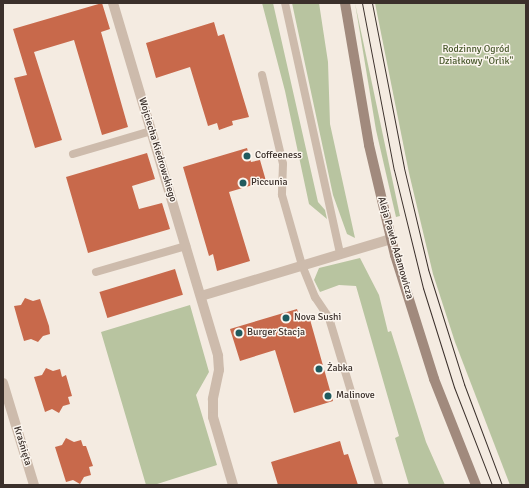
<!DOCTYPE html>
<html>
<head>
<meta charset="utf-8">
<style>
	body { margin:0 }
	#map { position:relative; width:529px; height:488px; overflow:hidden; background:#f4ebe1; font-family:Signika,sans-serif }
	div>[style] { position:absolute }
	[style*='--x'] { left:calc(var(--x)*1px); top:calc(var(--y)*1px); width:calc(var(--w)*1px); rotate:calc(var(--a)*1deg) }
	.green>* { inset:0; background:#b8c4a0 }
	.building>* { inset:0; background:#c8694b; transform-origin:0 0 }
	.lane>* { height:8px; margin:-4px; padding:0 4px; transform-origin:4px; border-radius:4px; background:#cdbbac }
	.street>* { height:10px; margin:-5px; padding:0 5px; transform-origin:5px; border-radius:5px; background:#cdbbac }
	.secondary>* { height:10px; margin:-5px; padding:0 5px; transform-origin:5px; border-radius:5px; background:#a18a7d }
	.tram>* { height:1px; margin:-0.5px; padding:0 0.5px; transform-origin:0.5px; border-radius:0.5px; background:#3b302b }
	.dots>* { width:11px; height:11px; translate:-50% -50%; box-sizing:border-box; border:2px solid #fbf5ee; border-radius:50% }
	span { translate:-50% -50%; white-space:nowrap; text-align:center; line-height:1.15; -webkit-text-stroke:3px #fbf5ee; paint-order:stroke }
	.park-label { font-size:10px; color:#4a5a2e }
	.street-label { font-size:10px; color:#3b302b }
	.poi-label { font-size:10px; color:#3b302b }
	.left { translate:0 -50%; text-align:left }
	.frame { position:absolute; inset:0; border:4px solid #3b302b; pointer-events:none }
</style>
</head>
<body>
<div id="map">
	<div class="green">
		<div style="clip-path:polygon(262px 3px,273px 3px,318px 202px,325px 210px,327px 219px,309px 204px,285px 91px)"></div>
		<div style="clip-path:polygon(292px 3px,319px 3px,328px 62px,330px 124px,355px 238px,347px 234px,333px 195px)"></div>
		<div style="clip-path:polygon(355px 3px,400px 216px,396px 217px,376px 130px)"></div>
		<div style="clip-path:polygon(375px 3px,526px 3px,526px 485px,510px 485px,455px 342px,433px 274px,409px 173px)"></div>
		<div style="clip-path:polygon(360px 258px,379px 295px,388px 332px,391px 331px,426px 442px,445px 485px,409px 485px,395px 438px,399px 436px,356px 286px,339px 285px,320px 292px,314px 280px,319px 268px)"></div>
		<div style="clip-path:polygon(190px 305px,209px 372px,196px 395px,217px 465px,154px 485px,146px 485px,101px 332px)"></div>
	</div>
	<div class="building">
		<div style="clip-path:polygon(102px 3px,110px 29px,101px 32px,128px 127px,102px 135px,74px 40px,34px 52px,62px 140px,35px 148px,14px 78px,27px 75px,13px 29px)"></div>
		<div style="clip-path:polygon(214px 22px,218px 36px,224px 34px,249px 117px,232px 121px,233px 125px,219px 130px,217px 123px,208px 126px,190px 67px,156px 78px,146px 43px)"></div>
		<div style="clip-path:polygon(247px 148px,251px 162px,260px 160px,266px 181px,229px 192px,250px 261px,217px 271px,213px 254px,209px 256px,183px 167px)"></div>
		<div style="clip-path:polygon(147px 153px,155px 179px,132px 186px,139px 209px,162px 203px,170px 229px,88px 253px,66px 177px)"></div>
		<div style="left:175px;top:269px;width:27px;height:79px;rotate:73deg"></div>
		<div style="clip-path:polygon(25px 298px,33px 301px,40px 299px,49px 326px,50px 334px,43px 336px,38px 342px,31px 339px,24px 341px,19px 324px,14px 306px,21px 305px)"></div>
		<div style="clip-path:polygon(297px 309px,300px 319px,309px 316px,333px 401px,294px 413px,275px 350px,240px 361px,230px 329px)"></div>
		<div style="clip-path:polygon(46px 368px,53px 371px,60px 369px,62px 377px,66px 375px,72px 396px,68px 397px,70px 404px,63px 406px,59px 413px,52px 409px,45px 412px,34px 377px,42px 375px)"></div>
		<div style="clip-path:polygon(66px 438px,74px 442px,81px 440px,83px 446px,86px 446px,93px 466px,89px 467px,91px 475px,84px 477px,80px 484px,73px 480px,66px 482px,55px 447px,62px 445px)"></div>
		<div style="clip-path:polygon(340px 441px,344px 455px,348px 454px,358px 485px,278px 485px,271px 462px)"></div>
	</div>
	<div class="lane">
		<div style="--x:285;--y:3;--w:256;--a:77.6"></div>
		<div style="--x:262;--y:75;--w:91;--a:76.7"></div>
		<div style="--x:283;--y:164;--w:31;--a:92"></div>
		<div style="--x:282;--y:195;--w:73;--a:74.1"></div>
		<div style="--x:302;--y:265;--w:35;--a:68"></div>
		<div style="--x:315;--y:297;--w:25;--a:56"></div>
		<div style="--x:329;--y:318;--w:174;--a:73.3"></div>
		<div style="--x:73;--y:154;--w:81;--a:-16.4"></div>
		<div style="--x:96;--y:272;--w:94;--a:-16.1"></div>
	</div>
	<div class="street">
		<div style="--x:113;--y:3;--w:368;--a:73.4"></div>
		<div style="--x:218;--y:356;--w:14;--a:86"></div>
		<div style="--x:219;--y:370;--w:30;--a:102"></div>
		<div style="--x:213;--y:399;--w:18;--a:90"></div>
		<div style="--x:213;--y:417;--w:71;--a:73.6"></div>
		<div style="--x:201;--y:296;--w:198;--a:-16.7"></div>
		<div style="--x:3;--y:383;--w:107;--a:73.1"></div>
	</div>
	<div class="secondary">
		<div style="--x:345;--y:3;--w:144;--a:80.4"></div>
		<div style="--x:369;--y:145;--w:113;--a:76.7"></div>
		<div style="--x:395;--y:255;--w:130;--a:72.5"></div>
		<div style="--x:434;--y:379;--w:114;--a:68.4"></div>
	</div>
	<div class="tram">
		<div style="--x:362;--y:3;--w:170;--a:79.2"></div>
		<div style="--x:394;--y:170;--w:122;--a:76.2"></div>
		<div style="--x:423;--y:288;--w:104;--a:72.6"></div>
		<div style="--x:454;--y:387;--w:105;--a:68.8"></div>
		<div style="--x:372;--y:3;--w:168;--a:79"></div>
		<div style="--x:404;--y:168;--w:104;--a:76.6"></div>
		<div style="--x:428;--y:269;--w:121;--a:72.6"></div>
		<div style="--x:464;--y:384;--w:108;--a:69.4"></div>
	</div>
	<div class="dots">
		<div style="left:247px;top:156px;background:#1f5a5e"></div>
		<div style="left:243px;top:183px;background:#1f5a5e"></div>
		<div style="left:286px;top:318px;background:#1f5a5e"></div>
		<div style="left:239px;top:333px;background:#1f5a5e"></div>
		<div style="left:319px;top:369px;background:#1f5a5e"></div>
		<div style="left:328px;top:396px;background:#1f5a5e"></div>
	</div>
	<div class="park-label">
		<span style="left:476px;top:55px">Rodzinny Ogród<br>Działkowy "Orlik"</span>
	</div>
	<div class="street-label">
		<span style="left:157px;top:150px;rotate:73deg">Wojciecha Kiedrowskiego</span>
		<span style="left:395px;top:248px;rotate:74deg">Aleja Pawła Adamowicza</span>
		<span style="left:22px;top:446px;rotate:73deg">Kraśnięta</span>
	</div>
	<div class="poi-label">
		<span class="left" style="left:255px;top:156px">Coffeeness</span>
		<span class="left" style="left:251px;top:183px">Piccunia</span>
		<span class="left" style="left:294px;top:318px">Nova Sushi</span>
		<span class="left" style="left:247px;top:333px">Burger Stacja</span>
		<span class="left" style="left:327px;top:369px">Żabka</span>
		<span class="left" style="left:336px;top:396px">Malinove</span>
	</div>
	<div class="frame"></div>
</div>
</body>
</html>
